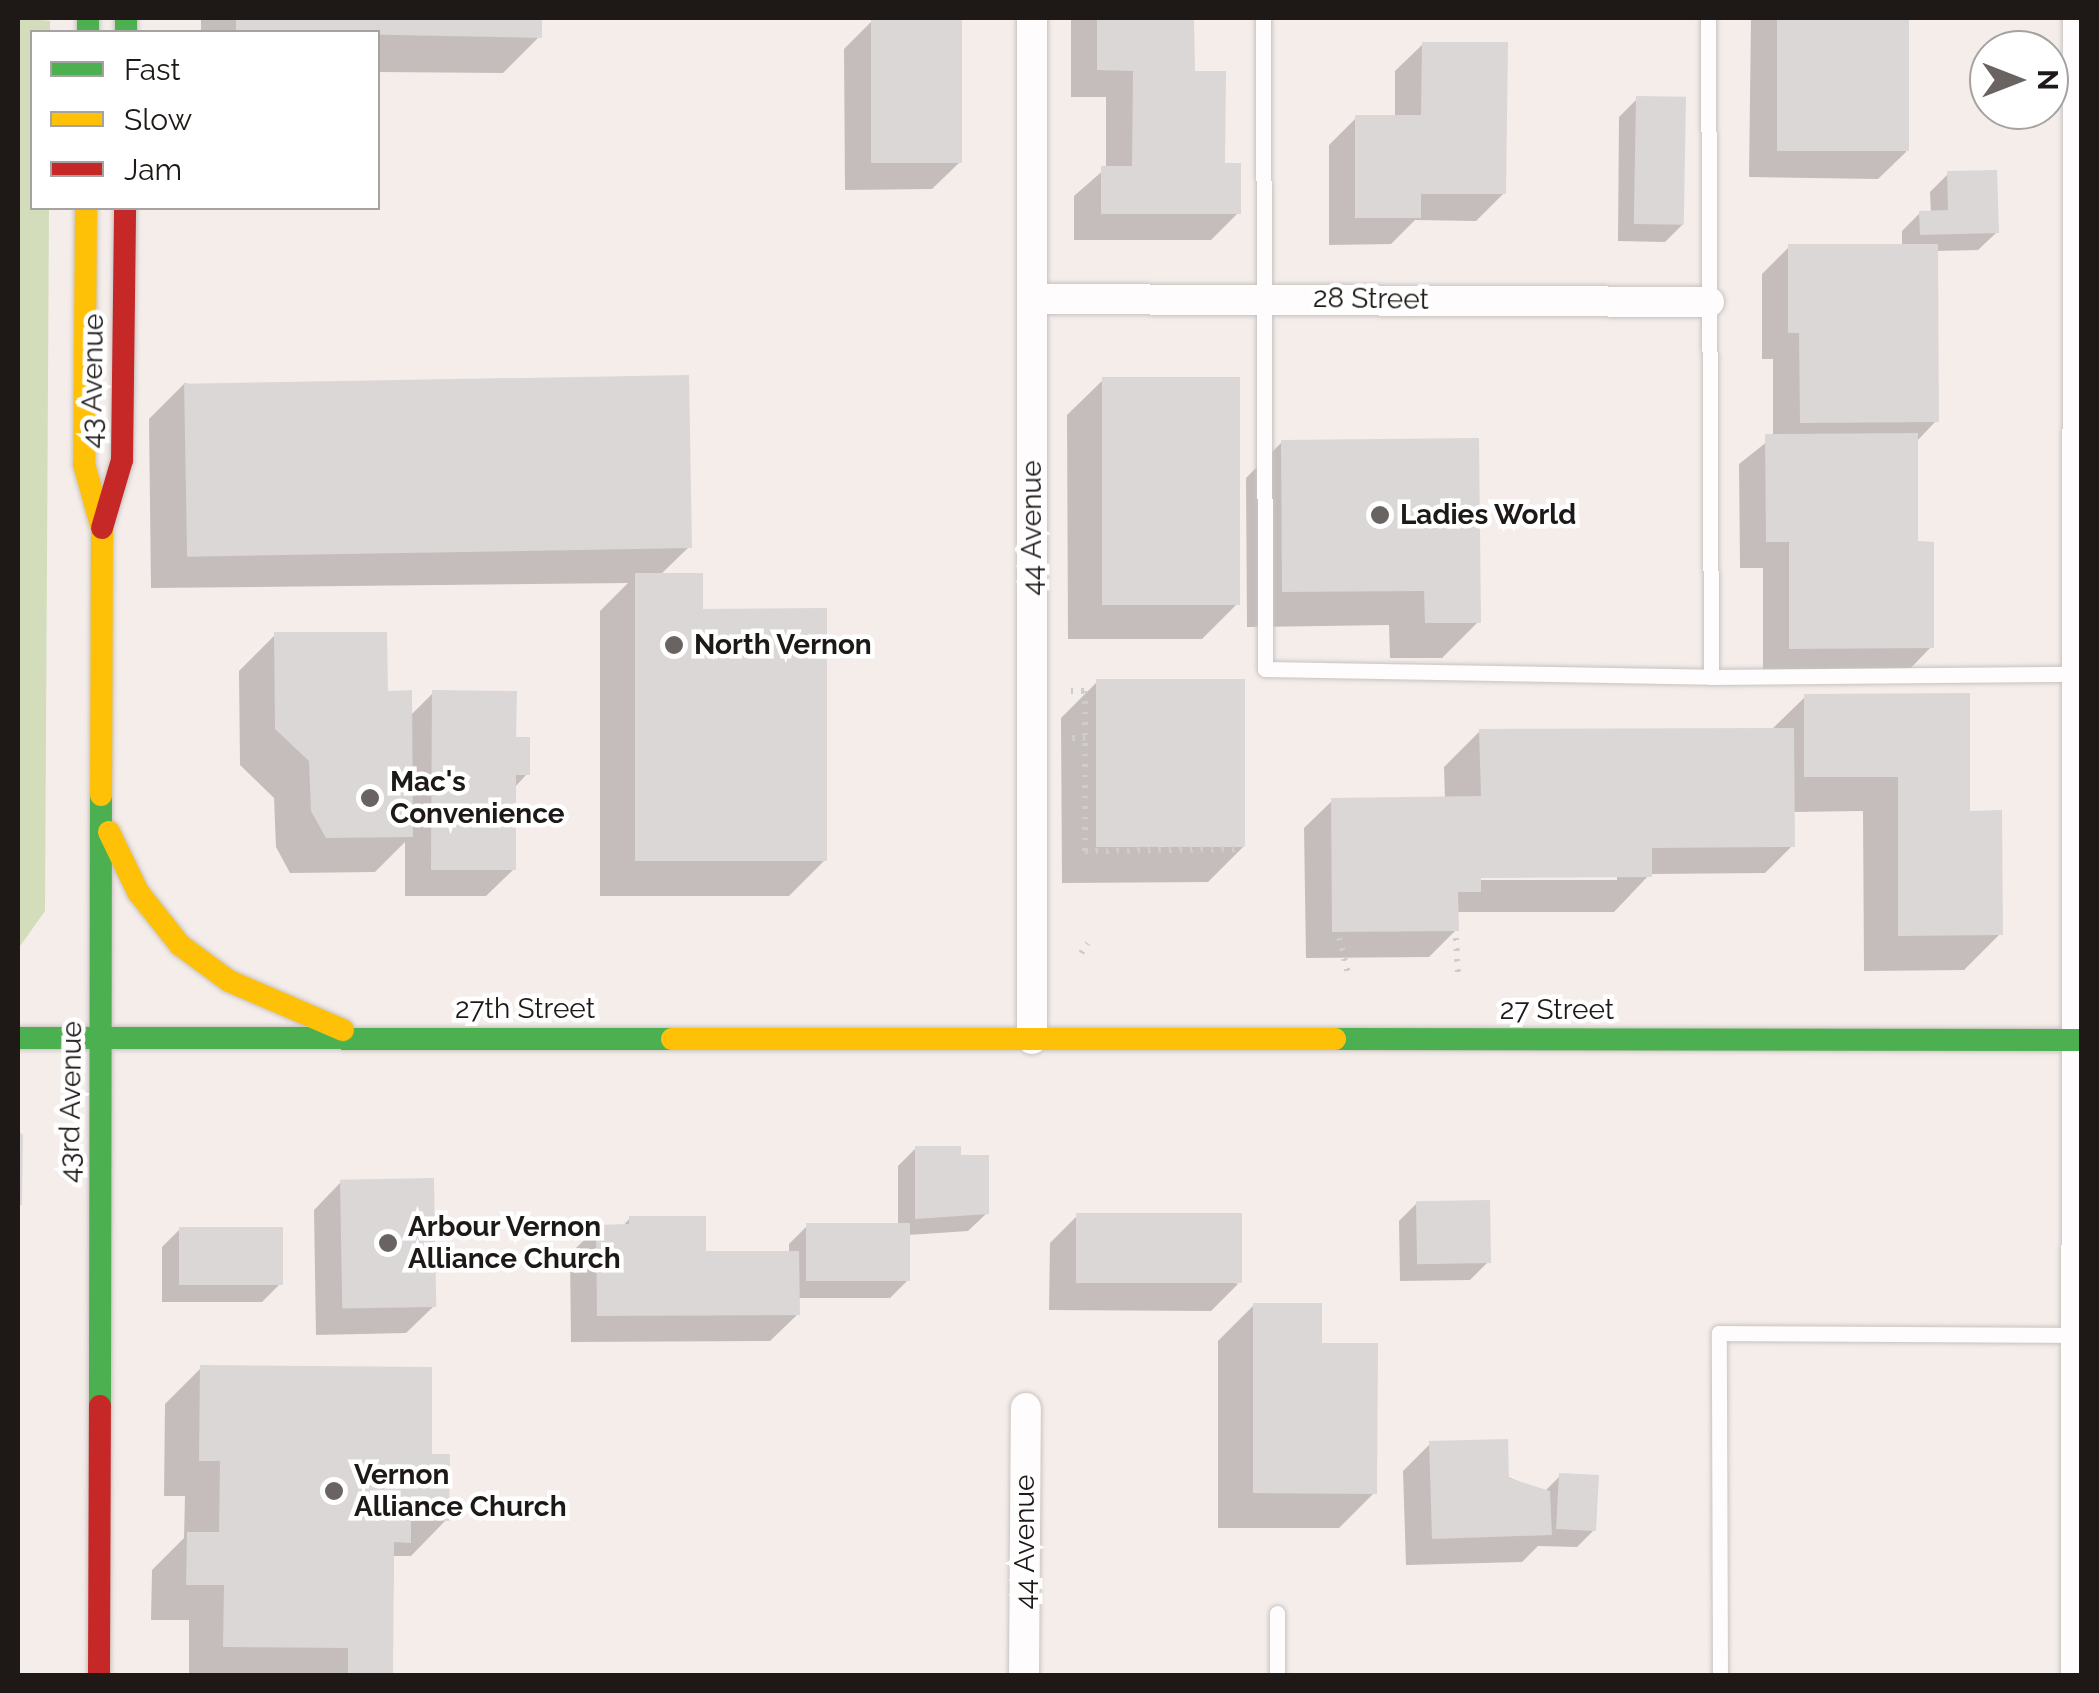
<!DOCTYPE html>
<html>
<head>
<meta charset="utf-8">
<style>
	body { margin:0 }
	#map { position:relative; width:2099px; height:1693px; overflow:hidden; background:#f5edea; font-family:Raleway,sans-serif }
	div>[style] { position:absolute }
	[style*='--x'] { left:calc(var(--x)*1px); top:calc(var(--y)*1px); width:calc(var(--w)*1px); rotate:calc(var(--a)*1deg) }
	.green>* { inset:0; background:#d3ddbc }
	.shadow>* { inset:0; background:#0003 }
	.building>* { inset:0; background:#dbd7d7; transform-origin:0 0 }
	.path>* { height:6px; margin-top:-3px; transform-origin:0; background:repeating-linear-gradient(90deg,#cfcdcb 0 2.5px,transparent 0 10.5px) }
	.roads { filter:drop-shadow(0 0 2px #c8c3c0) drop-shadow(0 0 2px #c8c3c0) }
	.lane>* { height:15px; margin:-7.5px; padding:0 7.5px; transform-origin:7.5px; border-radius:7.5px; background:#fefcfc }
	.street>* { height:30px; margin:-15px; padding:0 15px; transform-origin:15px; border-radius:15px; background:#fefcfc }
	.fast>* { height:22px; margin:-11px; padding:0 11px; transform-origin:11px; border-radius:11px; background:#4caf50 }
	.slow>* { height:22px; margin:-11px; padding:0 11px; transform-origin:11px; border-radius:11px; background:#ffc107 }
	.jam>* { height:22px; margin:-11px; padding:0 11px; transform-origin:11px; border-radius:11px; background:#c62828 }
	.dots>* { width:28px; height:28px; translate:-50% -50%; box-sizing:border-box; border:5px solid #fff; border-radius:50% }
	span { translate:-50% -50%; white-space:nowrap; text-align:center; line-height:1.15; -webkit-text-stroke:9px #fff; paint-order:stroke }
	.street-label { font-size:28px; color:#1e1917 }
	.poi-label { font-size:28px; color:#1e1917; font-weight:700 }
	.left { translate:0 -50%; text-align:left }
	.frame { position:absolute; inset:0; border:20px solid #1e1917; pointer-events:none }
	.legend { position:absolute; left:30px; top:30px; width:350px; height:180px; box-sizing:border-box; background:#fff; border:2px solid #a5a3a2; margin:0; padding:12px 18px; list-style:none; font-size:30px; color:#1e1917 }
	.legend li { display:flex; align-items:center; gap:20px; height:50px }
	.legend b { width:50px; border:2px solid #a5a3a2 }
	.north { position:absolute; left:1969px; top:30px; width:100px; height:100px; box-sizing:border-box; background:#fff; border:2px solid #a5a3a2; border-radius:50%; rotate:90deg; font-size:28px; font-weight:700; line-height:40px; text-align:center; color:#1e1917 }
	.north::after { content:''; display:block; margin:auto; width:35px; height:45px; background:#696361; clip-path:polygon(50% 0,100% 100%,50% 72%,0 100%) }
</style>
</head>
<body>
<div id="map">
	<div class="green">
		<div style="clip-path:polygon(18px 18px,50px 21px,50px 32px,32px 32px,32px 208px,49px 208px,45px 911px,18px 949px)"></div>
	</div>
	<div class="shadow">
		<div style="clip-path:polygon(201px 18px,540px 18px,539px 37px,503px 73px,378px 72px,378px 32px,201px 32px)"></div>
		<div style="clip-path:polygon(1071px 18px,1192px 18px,1192px 73px,1238px 213px,1211px 240px,1074px 240px,1074px 196px,1106px 168px,1106px 97px,1071px 97px)"></div>
		<div style="clip-path:polygon(1751px 18px,1907px 18px,1906px 152px,1878px 179px,1749px 177px)"></div>
		<div style="clip-path:polygon(872px 21px,960px 162px,932px 189px,845px 190px,844px 49px)"></div>
		<div style="clip-path:polygon(1423px 44px,1504px 193px,1476px 221px,1415px 220px,1391px 244px,1329px 245px,1329px 145px,1356px 118px,1395px 118px,1395px 71px)"></div>
		<div style="clip-path:polygon(1637px 99px,1683px 224px,1665px 242px,1618px 241px,1619px 117px)"></div>
		<div style="clip-path:polygon(1948px 174px,1997px 232px,1978px 250px,1935px 251px,1936px 421px,1916px 442px,1916px 544px,1931px 647px,1904px 675px,1763px 675px,1763px 568px,1740px 568px,1739px 464px,1773px 437px,1773px 359px,1762px 359px,1762px 274px,1789px 247px,1902px 247px,1902px 231px,1920px 213px,1931px 213px,1930px 192px)"></div>
		<div style="clip-path:polygon(1103px 380px,1238px 603px,1202px 639px,1068px 639px,1067px 415px)"></div>
		<div style="clip-path:polygon(185px 383px,689px 547px,660px 575px,700px 611px,825px 860px,789px 896px,600px 896px,600px 611px,628px 583px,151px 588px,149px 419px)"></div>
		<div style="clip-path:polygon(1282px 442px,1478px 622px,1442px 658px,1390px 658px,1389px 625px,1247px 627px,1246px 478px)"></div>
		<div style="clip-path:polygon(275px 635px,386px 693px,410px 716px,433px 693px,527px 774px,514px 788px,514px 869px,486px 896px,405px 896px,405px 842px,375px 872px,290px 873px,276px 847px,274px 798px,240px 765px,239px 671px)"></div>
		<div style="clip-path:polygon(1097px 682px,1244px 846px,1208px 882px,1062px 883px,1061px 718px)"></div>
		<div style="clip-path:polygon(evenodd,1805px 697px,1968px 813px,2000px 934px,1964px 970px,1864px 971px,1863px 811px,1792px 812px,1792px 846px,1765px 873px,1650px 874px,1614px 912px,1456px 912px,1456px 930px,1429px 957px,1306px 958px,1304px 828px,1332px 801px,1445px 799px,1444px 767px,1480px 731px,1770px 731px,1805px 697px,1468px 875px,1617px 875px,1617px 880px,1468px 880px,1468px 875px)"></div>
		<div style="clip-path:polygon(916px 1148px,958px 1157px,987px 1213px,968px 1231px,908px 1235px,908px 1280px,890px 1298px,797px 1298px,798px 1314px,770px 1341px,571px 1342px,570px 1254px,597px 1227px,622px 1227px,630px 1218px,703px 1254px,789px 1253px,789px 1244px,807px 1226px,898px 1226px,898px 1166px)"></div>
		<div style="clip-path:polygon(341px 1182px,434px 1306px,406px 1333px,316px 1335px,314px 1210px)"></div>
		<div style="clip-path:polygon(1417px 1203px,1488px 1262px,1470px 1280px,1400px 1281px,1399px 1221px)"></div>
		<div style="clip-path:polygon(1077px 1216px,1238px 1284px,1211px 1311px,1049px 1310px,1050px 1243px)"></div>
		<div style="clip-path:polygon(180px 1229px,280px 1284px,262px 1302px,162px 1302px,162px 1247px)"></div>
		<div style="clip-path:polygon(1254px 1305px,1320px 1346px,1375px 1492px,1339px 1528px,1218px 1528px,1218px 1341px)"></div>
		<div style="clip-path:polygon(201px 1368px,430px 1456px,446px 1520px,411px 1556px,394px 1556px,391px 1676px,189px 1676px,189px 1620px,151px 1620px,152px 1570px,184px 1538px,185px 1496px,164px 1496px,165px 1404px)"></div>
		<div style="clip-path:polygon(1430px 1444px,1544px 1492px,1560px 1476px,1595px 1529px,1577px 1547px,1538px 1546px,1522px 1562px,1406px 1565px,1403px 1471px)"></div>
	</div>
	<div class="building">
		<div style="clip-path:polygon(236px 18px,542px 18px,542px 38px,236px 32px)"></div>
		<div style="clip-path:polygon(1097px 18px,1194px 18px,1195px 71px,1226px 71px,1225px 163px,1241px 163px,1241px 214px,1101px 214px,1101px 166px,1132px 166px,1133px 71px,1097px 70px)"></div>
		<div style="left:1777px;top:18px;width:132px;height:133px"></div>
		<div style="left:871px;top:19px;width:91px;height:144px"></div>
		<div style="clip-path:polygon(1422px 42px,1508px 42px,1506px 194px,1421px 194px,1421px 218px,1355px 218px,1355px 115px,1421px 115px)"></div>
		<div style="left:1636px;top:96px;width:50px;height:128px;rotate:1deg"></div>
		<div style="clip-path:polygon(1997px 170px,1999px 233px,1920px 235px,1919px 211px,1948px 210px,1947px 171px)"></div>
		<div style="clip-path:polygon(1788px 244px,1938px 244px,1939px 422px,1800px 423px,1799px 333px,1788px 333px)"></div>
		<div style="left:689px;top:375px;width:173px;height:505px;rotate:89deg"></div>
		<div style="left:1102px;top:377px;width:138px;height:228px"></div>
		<div style="clip-path:polygon(1918px 433px,1918px 541px,1934px 542px,1934px 648px,1789px 649px,1789px 542px,1766px 542px,1765px 434px)"></div>
		<div style="clip-path:polygon(1479px 438px,1481px 623px,1425px 623px,1424px 591px,1282px 592px,1281px 440px)"></div>
		<div style="clip-path:polygon(635px 573px,703px 573px,703px 609px,827px 608px,827px 861px,635px 861px)"></div>
		<div style="clip-path:polygon(274px 632px,387px 632px,388px 691px,412px 690px,413px 837px,326px 838px,311px 811px,309px 761px,275px 729px)"></div>
		<div style="left:1245px;top:679px;width:168px;height:149px;rotate:90deg"></div>
		<div style="clip-path:polygon(432px 690px,517px 691px,516px 737px,530px 737px,530px 775px,516px 775px,516px 870px,431px 870px)"></div>
		<div style="clip-path:polygon(1970px 693px,1970px 811px,2002px 810px,2003px 935px,1898px 936px,1898px 777px,1804px 777px,1804px 694px)"></div>
		<div style="clip-path:polygon(1794px 728px,1795px 847px,1652px 848px,1652px 877px,1481px 878px,1481px 892px,1458px 892px,1459px 931px,1332px 932px,1331px 798px,1481px 796px,1479px 729px)"></div>
		<div style="clip-path:polygon(18px 1130px,23px 1135px,22px 1205px,18px 1205px)"></div>
		<div style="clip-path:polygon(915px 1146px,961px 1146px,961px 1155px,989px 1155px,989px 1214px,915px 1219px)"></div>
		<div style="left:434px;top:1178px;width:129px;height:94px;rotate:89deg"></div>
		<div style="left:1490px;top:1200px;width:63px;height:74px;rotate:89deg"></div>
		<div style="left:1076px;top:1213px;width:166px;height:70px"></div>
		<div style="clip-path:polygon(629px 1216px,706px 1216px,706px 1251px,799px 1251px,800px 1315px,597px 1316px,596px 1225px,629px 1224px)"></div>
		<div style="left:910px;top:1223px;width:58px;height:104px;rotate:90deg"></div>
		<div style="left:179px;top:1227px;width:104px;height:58px"></div>
		<div style="clip-path:polygon(1253px 1303px,1322px 1303px,1322px 1343px,1378px 1343px,1377px 1494px,1253px 1493px)"></div>
		<div style="clip-path:polygon(200px 1365px,432px 1367px,432px 1454px,450px 1454px,449px 1521px,411px 1521px,411px 1543px,394px 1542px,393px 1676px,348px 1676px,348px 1648px,223px 1647px,224px 1585px,186px 1585px,187px 1532px,219px 1532px,220px 1461px,199px 1461px)"></div>
		<div style="clip-path:polygon(1508px 1439px,1509px 1478px,1550px 1491px,1552px 1535px,1432px 1539px,1429px 1441px)"></div>
		<div style="left:1559px;top:1473px;width:40px;height:56px;rotate:3deg"></div>
	</div>
	<div class="path">
		<div style="--x:1071;--y:691;--w:14;--a:0"></div>
		<div style="--x:1085;--y:691;--w:160;--a:90"></div>
		<div style="--x:1085;--y:851;--w:157;--a:-0.7"></div>
		<div style="--x:1072;--y:738;--w:13;--a:0"></div>
		<div style="--x:1339;--y:938;--w:40;--a:75.6"></div>
		<div style="--x:1456;--y:938;--w:38;--a:87"></div>
		<div style="--x:1081;--y:953;--w:12;--a:-55"></div>
	</div>
	<div class="roads">
		<div class="lane">
			<div style="--x:1263;--y:18;--w:651;--a:89.82"></div>
			<div style="--x:1265;--y:669;--w:446;--a:1"></div>
			<div style="--x:1711;--y:677;--w:368;--a:-0.5"></div>
			<div style="--x:1708;--y:18;--w:659;--a:89.74"></div>
			<div style="--x:1277;--y:1613;--w:63;--a:90"></div>
			<div style="--x:1720;--y:1676;--w:343;--a:-90.2"></div>
			<div style="--x:1719;--y:1333;--w:359;--a:0.3"></div>
		</div>
		<div class="street">
			<div style="--x:1032;--y:18;--w:1021;--a:90"></div>
			<div style="--x:1033;--y:299;--w:676;--a:0.25"></div>
			<div style="--x:1024;--y:1676;--w:268;--a:-89.6"></div>
			<div style="--x:2076;--y:1676;--w:1658;--a:-89.93"></div>
		</div>
		<div class="fast">
			<div style="--x:88;--y:18;--w:14;--a:90"></div>
			<div style="--x:126;--y:18;--w:14;--a:90"></div>
			<div style="--x:18;--y:1038;--w:654;--a:0.09"></div>
			<div style="--x:1335;--y:1039;--w:747;--a:0.08"></div>
			<div style="--x:100;--y:1406;--w:611;--a:-89.91"></div>
		</div>
		<div class="slow">
			<div style="--x:86;--y:208;--w:256;--a:90.4"></div>
			<div style="--x:84;--y:464;--w:67;--a:74.5"></div>
			<div style="--x:102;--y:529;--w:266;--a:90.2"></div>
			<div style="--x:109;--y:832;--w:67;--a:64.2"></div>
			<div style="--x:138;--y:892;--w:68;--a:51.6"></div>
			<div style="--x:180;--y:945;--w:61;--a:36.3"></div>
			<div style="--x:229;--y:981;--w:124;--a:23.3"></div>
			<div style="--x:672;--y:1039;--w:663;--a:0"></div>
		</div>
		<div class="jam">
			<div style="--x:102;--y:528;--w:71;--a:-73.6"></div>
			<div style="--x:122;--y:460;--w:252;--a:-89.3"></div>
			<div style="--x:99;--y:1676;--w:270;--a:-89.8"></div>
		</div>
	</div>
	<div class="dots">
		<div style="left:1380px;top:515px;background:#696361"></div>
		<div style="left:674px;top:645px;background:#696361"></div>
		<div style="left:370px;top:798px;background:#696361"></div>
		<div style="left:388px;top:1243px;background:#696361"></div>
		<div style="left:334px;top:1491px;background:#696361"></div>
	</div>
	<div class="street-label">
		<span style="left:1371px;top:299px;rotate:1deg">28 Street</span>
		<span style="left:93px;top:381px;rotate:-89deg">43 Avenue</span>
		<span style="left:1032px;top:528px;rotate:-90deg">44 Avenue</span>
		<span style="left:525px;top:1009px">27th Street</span>
		<span style="left:1557px;top:1010px">27 Street</span>
		<span style="left:71px;top:1102px;rotate:-89deg">43rd Avenue</span>
		<span style="left:1025px;top:1542px;rotate:-90deg">44 Avenue</span>
	</div>
	<div class="poi-label">
		<span class="left" style="left:1400px;top:515px">Ladies World</span>
		<span class="left" style="left:694px;top:645px">North Vernon</span>
		<span class="left" style="left:390px;top:798px">Mac's<br>Convenience</span>
		<span class="left" style="left:408px;top:1243px">Arbour Vernon<br>Alliance Church</span>
		<span class="left" style="left:354px;top:1491px">Vernon<br>Alliance Church</span>
	</div>
	<div class="frame"></div>
	<ul class="legend">
	<li><b style="height:12px;background:#4caf50"></b>Fast</li>
	<li><b style="height:12px;background:#ffc107"></b>Slow</li>
	<li><b style="height:12px;background:#c62828"></b>Jam</li>
	</ul>
	<div class="north">N</div>
</div>
</body>
</html>
